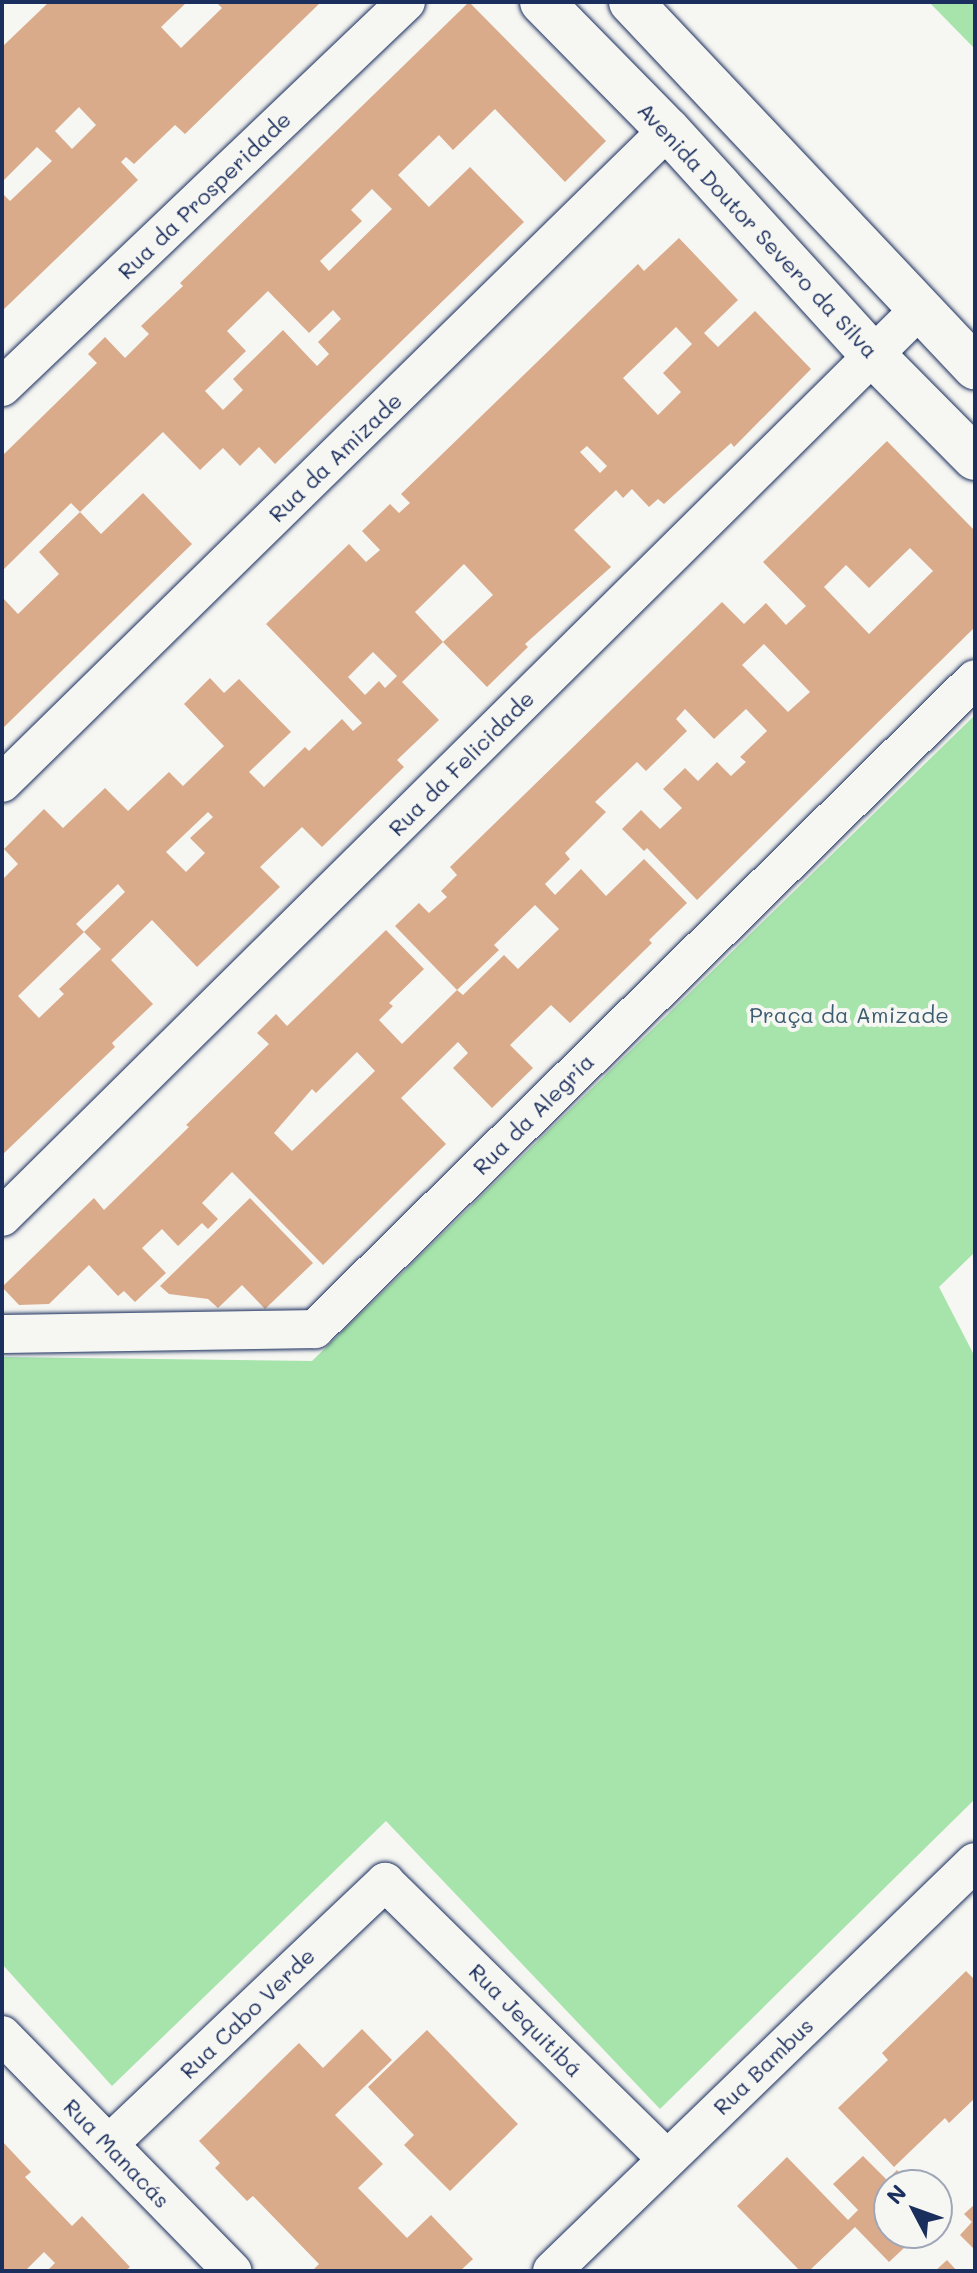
<!DOCTYPE html>
<html>
<head>
<meta charset="utf-8">
<style>
	body { margin:0 }
	#map { position:relative; width:977px; height:2273px; overflow:hidden; background:#f6f6f2; font-family:Mali,sans-serif }
	div>[style] { position:absolute }
	[style*='--x'] { left:calc(var(--x)*1px); top:calc(var(--y)*1px); width:calc(var(--w)*1px); rotate:calc(var(--a)*1deg) }
	.green>* { inset:0; background:#a6e4ab }
	.building>* { inset:0; background:#daab8b }
	.roads { filter:drop-shadow(0 0 2px #1b2f5e) drop-shadow(0 0 2px #1b2f5e) }
	.minor>* { height:38px; margin:-19px; padding:0 19px; transform-origin:19px; border-radius:19px; background:#f6f6f2 }
	.secondary>* { height:44px; margin:-22px; padding:0 22px; transform-origin:22px; border-radius:22px; background:#f6f6f2 }
	span { translate:-50% -50%; white-space:nowrap; text-align:center; line-height:1.15; -webkit-text-stroke:8px #f6f6f2; paint-order:stroke }
	.street-label { font-size:22px; color:#1b2f5e }
	.park-label { font-size:22px; color:#3e5c71 }
	.frame { position:absolute; inset:0; border:4px solid #1b2f5e; pointer-events:none }
	.north { position:absolute; left:873px; top:2169px; width:80px; height:80px; box-sizing:border-box; background:#f6f6f2; border:2px solid #9ea6b7; border-radius:50%; rotate:311deg; font-size:22px; font-weight:700; line-height:32px; text-align:center; color:#1b2f5e }
	.north::after { content:''; display:block; margin:auto; width:28px; height:36px; background:#1b2f5e; clip-path:polygon(50% 0,100% 100%,50% 72%,0 100%) }
</style>
</head>
<body>
<div id="map">
	<div class="green">
		<div style="clip-path:polygon(929px 2px,975px 2px,975px 49px)"></div>
		<div style="clip-path:polygon(975px 715px,975px 1252px,939px 1287px,975px 1357px,975px 1799px,660px 2109px,386px 1821px,112px 2086px,2px 1964px,2px 1357px,312px 1361px)"></div>
	</div>
	<div class="building">
		<div style="clip-path:polygon(evenodd,49px 2px,187px 2px,161px 27px,181px 48px,222px 8px,216px 2px,321px 2px,185px 134px,175px 125px,134px 164px,126px 157px,121px 162px,138px 180px,2px 311px,2px 193px,10px 201px,52px 161px,37px 147px,2px 182px,2px 47px,49px 2px,79px 107px,96px 125px,72px 149px,55px 131px,79px 107px)"></div>
		<div style="clip-path:polygon(evenodd,469px 2px,606px 141px,565px 182px,495px 109px,453px 150px,439px 135px,398px 175px,429px 207px,470px 167px,524px 222px,275px 464px,259px 447px,240px 466px,223px 448px,200px 470px,163px 432px,80px 512px,71px 503px,2px 571px,2px 456px,97px 363px,88px 354px,105px 337px,125px 358px,149px 334px,141px 326px,183px 286px,180px 283px,469px 2px,372px 189px,392px 209px,329px 271px,320px 261px,362px 221px,351px 210px,372px 189px,469px 2px,268px 291px,309px 333px,333px 310px,341px 319px,318px 342px,329px 354px,317px 366px,283px 330px,233px 379px,243px 390px,223px 410px,205px 391px,246px 351px,227px 331px,268px 291px)"></div>
		<div style="clip-path:polygon(evenodd,679px 238px,738px 300px,704px 333px,718px 347px,755px 311px,811px 369px,734px 447px,731px 443px,664px 504px,658px 499px,649px 507px,632px 489px,623px 498px,616px 490px,574px 530px,611px 567px,525px 644px,528px 647px,487px 687px,443px 642px,493px 595px,464px 564px,415px 612px,443px 642px,402px 682px,439px 720px,397px 760px,404px 767px,322px 847px,302px 827px,260px 867px,280px 887px,197px 967px,152px 920px,111px 960px,153px 1004px,112px 1043px,115px 1047px,2px 1155px,2px 880px,18px 864px,4px 849px,44px 809px,63px 828px,105px 788px,128px 811px,169px 772px,183px 786px,224px 746px,184px 704px,210px 678px,224px 693px,239px 679px,291px 732px,249px 772px,264px 787px,305px 747px,309px 751px,342px 719px,353px 731px,362px 723px,266px 624px,349px 544px,366px 562px,380px 550px,362px 531px,390px 504px,399px 513px,410px 503px,401px 494px,638px 264px,644px 271px,679px 238px,676px 327px,692px 344px,663px 373px,681px 392px,658px 415px,623px 378px,676px 327px,679px 238px,587px 446px,607px 466px,600px 473px,580px 452px,587px 446px,679px 238px,373px 652px,397px 676px,385px 688px,379px 681px,365px 695px,348px 677px,373px 652px,679px 238px,208px 812px,213px 817px,190px 838px,205px 853px,186px 872px,166px 852px,208px 812px,679px 238px,118px 884px,125px 892px,84px 932px,101px 949px,59px 989px,64px 994px,39px 1018px,18px 996px,84px 932px,76px 924px,118px 884px)"></div>
		<div style="clip-path:polygon(evenodd,887px 441px,975px 531px,975px 627px,697px 900px,647px 848px,644px 851px,622px 829px,641px 810px,660px 829px,682px 808px,663px 789px,685px 768px,698px 781px,717px 762px,731px 776px,746px 762px,740px 757px,767px 731px,746px 709px,714px 739px,685px 709px,676px 719px,687px 731px,646px 771px,637px 762px,595px 802px,606px 812px,565px 853px,570px 859px,545px 884px,555px 895px,581px 869px,606px 896px,644px 859px,687px 903px,649px 940px,652px 943px,570px 1023px,551px 1005px,510px 1045px,533px 1068px,492px 1108px,453px 1068px,468px 1053px,458px 1042px,401px 1098px,446px 1144px,323px 1265px,232px 1172px,202px 1203px,218px 1219px,208px 1229px,202px 1223px,178px 1246px,162px 1229px,142px 1248px,166px 1273px,135px 1302px,124px 1291px,118px 1296px,89px 1265px,49px 1304px,19px 1305px,2px 1287px,94px 1198px,104px 1210px,189px 1127px,186px 1125px,269px 1044px,257px 1033px,276px 1014px,287px 1026px,386px 930px,424px 969px,389px 1003px,393px 1006px,379px 1020px,402px 1044px,457px 990px,395px 926px,419px 903px,429px 913px,447px 897px,441px 891px,457px 875px,450px 867px,722px 602px,744px 624px,766px 603px,786px 625px,806px 606px,763px 562px,887px 441px,910px 548px,933px 571px,869px 634px,824px 587px,846px 565px,869px 588px,910px 548px,887px 441px,764px 644px,810px 692px,788px 712px,742px 665px,764px 644px,887px 441px,535px 905px,559px 929px,518px 969px,504px 955px,463px 995px,457px 990px,499px 950px,494px 945px,535px 905px,887px 441px,357px 1052px,375px 1071px,292px 1151px,274px 1133px,312px 1089px,316px 1093px,357px 1052px)"></div>
		<div style="clip-path:polygon(143px 493px,192px 544px,2px 729px,2px 597px,18px 614px,59px 574px,39px 552px,80px 512px,101px 534px)"></div>
		<div style="clip-path:polygon(250px 1198px,313px 1263px,265px 1309px,242px 1285px,218px 1308px,208px 1299px,169px 1294px,160px 1286px)"></div>
		<div style="clip-path:polygon(966px 1971px,975px 1980px,975px 2098px,949px 2123px,945px 2118px,894px 2167px,838px 2108px,888px 2060px,882px 2053px)"></div>
		<div style="clip-path:polygon(362px 2029px,392px 2060px,335px 2115px,383px 2164px,358px 2188px,407px 2238px,431px 2215px,473px 2259px,460px 2271px,312px 2271px,319px 2264px,253px 2196px,247px 2201px,215px 2168px,220px 2163px,199px 2141px,299px 2043px,323px 2068px)"></div>
		<div style="clip-path:polygon(427px 2030px,518px 2124px,450px 2191px,404px 2145px,414px 2135px,368px 2087px)"></div>
		<div style="clip-path:polygon(2px 2141px,31px 2172px,25px 2177px,72px 2226px,82px 2216px,130px 2267px,125px 2271px,47px 2271px,55px 2263px,44px 2252px,25px 2271px,6px 2271px,2px 2267px)"></div>
		<div style="clip-path:polygon(863px 2156px,887px 2180px,897px 2170px,912px 2185px,889px 2185px,889px 2233px,937px 2233px,921px 2248px,904px 2248px,889px 2262px,855px 2227px,809px 2271px,800px 2271px,737px 2206px,787px 2157px,848px 2220px,858px 2210px,833px 2184px)"></div>
		<div style="clip-path:polygon(975px 2204px,975px 2250px,960px 2235px,972px 2222px,964px 2214px)"></div>
		<div style="clip-path:polygon(937px 2211px,948px 2222px,937px 2233px)"></div>
		<div style="clip-path:polygon(947px 2260px,957px 2271px,935px 2271px)"></div>
	</div>
	<div class="roads">
		<div class="minor">
			<div style="--x:2;--y:387;--w:558;--a:-43.62"></div>
			<div style="--x:2;--y:783;--w:933;--a:-44.44"></div>
			<div style="--x:2;--y:1217;--w:1291;--a:-44.69"></div>
			<div style="--x:2;--y:1334;--w:313;--a:-0.9"></div>
			<div style="--x:315;--y:1329;--w:926;--a:-44.56"></div>
			<div style="--x:2;--y:2035;--w:330;--a:45.7"></div>
			<div style="--x:109;--y:2144;--w:381;--a:-43.5"></div>
			<div style="--x:385;--y:1882;--w:395;--a:44.5"></div>
			<div style="--x:552;--y:2271;--w:588;--a:-44.04"></div>
		</div>
		<div class="secondary">
			<div style="--x:542;--y:2;--w:180;--a:45.5"></div>
			<div style="--x:668;--y:130;--w:304;--a:47.7"></div>
			<div style="--x:873;--y:355;--w:145;--a:45.3"></div>
			<div style="--x:631;--y:2;--w:502;--a:46.7"></div>
		</div>
	</div>
	<div class="street-label">
		<span style="left:204px;top:195px;rotate:-44deg">Rua da Prosperidade</span>
		<span style="left:758px;top:230px;rotate:47deg">Avenida Doutor Severo da Silva</span>
		<span style="left:335px;top:457px;rotate:-44deg">Rua da Amizade</span>
		<span style="left:461px;top:763px;rotate:-45deg">Rua da Felicidade</span>
		<span style="left:533px;top:1114px;rotate:-45deg">Rua da Alegria</span>
		<span style="left:247px;top:2013px;rotate:-44deg">Rua Cabo Verde</span>
		<span style="left:526px;top:2020px;rotate:45deg">Rua Jequitibá</span>
		<span style="left:763px;top:2066px;rotate:-44deg">Rua Bambus</span>
		<span style="left:117px;top:2153px;rotate:46deg">Rua Manacás</span>
	</div>
	<div class="park-label">
		<span style="left:849px;top:1015px">Praça da Amizade</span>
	</div>
	<div class="frame"></div>
	<div class="north">N</div>
</div>
</body>
</html>
